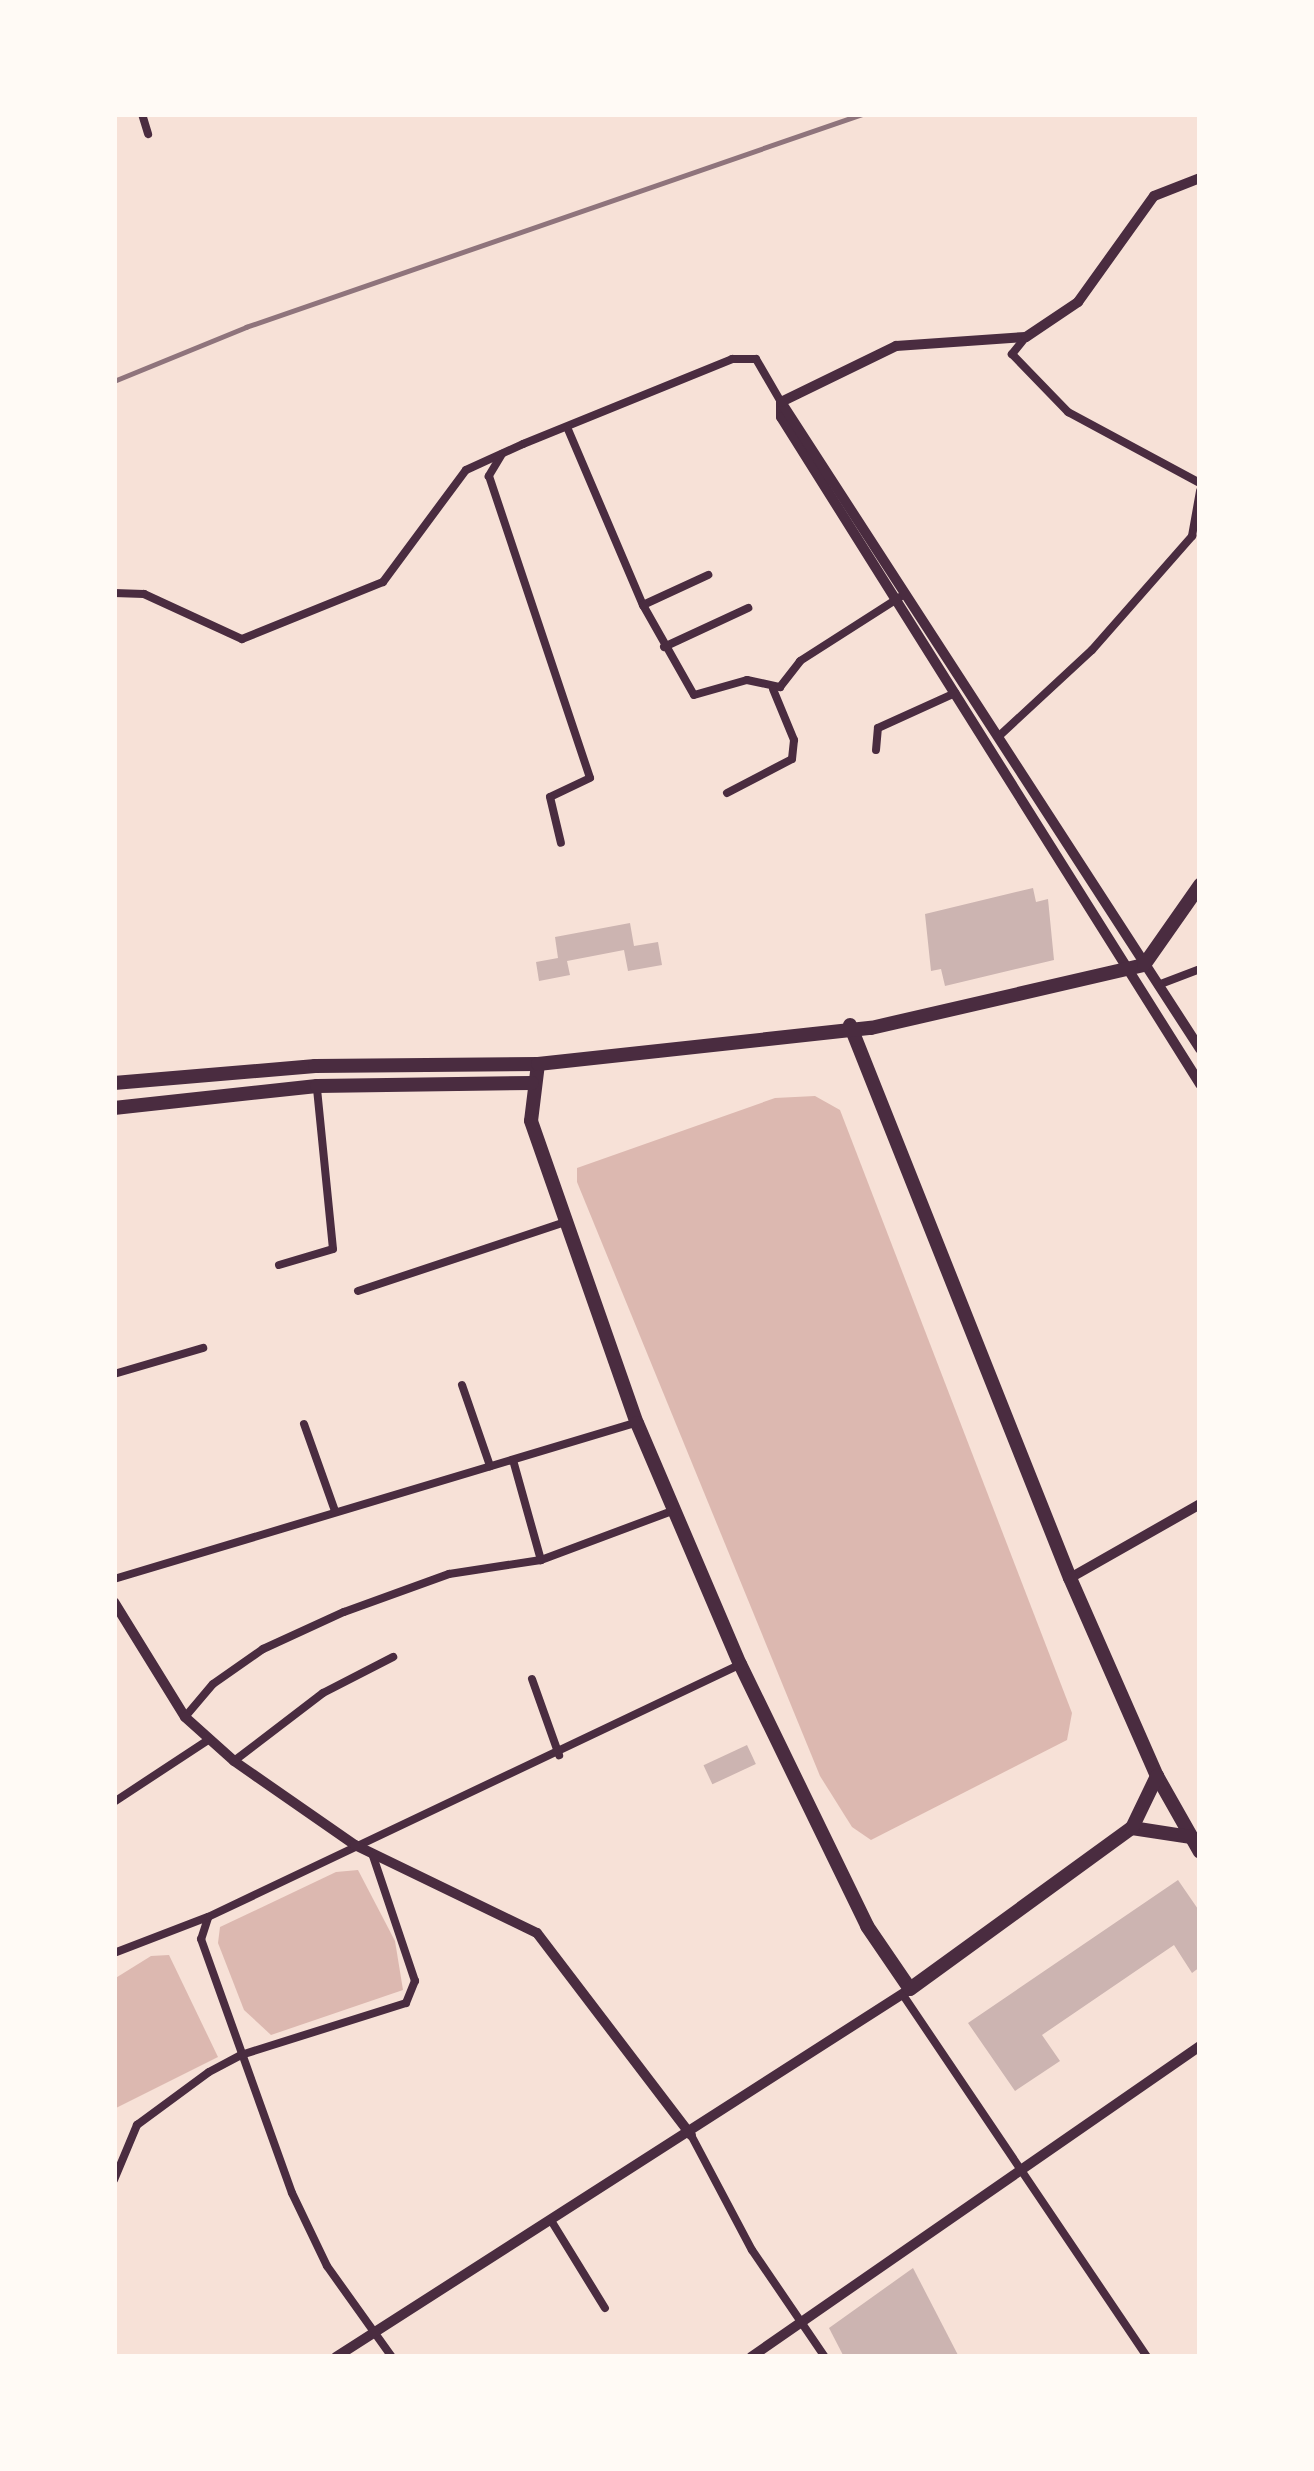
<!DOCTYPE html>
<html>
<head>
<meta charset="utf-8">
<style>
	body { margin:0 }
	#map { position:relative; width:1314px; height:2471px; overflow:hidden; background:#f7e1d7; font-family:"Nunito Sans",sans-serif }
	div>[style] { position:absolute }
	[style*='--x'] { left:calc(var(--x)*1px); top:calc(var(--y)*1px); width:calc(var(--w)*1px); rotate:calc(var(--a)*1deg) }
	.water>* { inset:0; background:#dcb8b0 }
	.building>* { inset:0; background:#ccb4b1; transform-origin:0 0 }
	.minor>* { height:8px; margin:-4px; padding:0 4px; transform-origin:4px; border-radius:4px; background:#4a2c40 }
	.tertiary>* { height:10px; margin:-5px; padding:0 5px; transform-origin:5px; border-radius:5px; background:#4a2c40 }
	.primary>* { height:14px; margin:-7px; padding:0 7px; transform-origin:7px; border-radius:7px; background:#4a2c40 }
	.rail>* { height:4.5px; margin:-2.25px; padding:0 2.25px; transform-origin:2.25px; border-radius:2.25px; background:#8f747c }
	span { translate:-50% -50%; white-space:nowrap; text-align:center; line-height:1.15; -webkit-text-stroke:10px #fffaf5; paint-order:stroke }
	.frame { position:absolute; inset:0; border:117px solid #fffaf5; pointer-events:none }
</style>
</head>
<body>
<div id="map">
	<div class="water">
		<div style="clip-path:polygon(815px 1096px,840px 1110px,1072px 1713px,1067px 1740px,871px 1840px,852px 1827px,820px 1776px,577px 1182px,577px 1168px,775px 1098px)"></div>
		<div style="clip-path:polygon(358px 1870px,395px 1941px,403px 1990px,271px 2035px,244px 2010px,218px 1943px,220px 1927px,336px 1872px)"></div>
		<div style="clip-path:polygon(169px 1955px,218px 2057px,114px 2109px,114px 1979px,151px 1956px)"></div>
	</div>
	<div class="building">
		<div style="clip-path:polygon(1033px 888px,1036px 902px,1048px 899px,1054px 960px,945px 986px,941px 969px,931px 971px,925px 914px)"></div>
		<div style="clip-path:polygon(630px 923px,634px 946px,658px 942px,662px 965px,628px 971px,624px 950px,567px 961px,570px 975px,539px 981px,536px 962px,558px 958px,555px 937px)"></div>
		<div style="left:747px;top:1745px;width:21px;height:48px;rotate:65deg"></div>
		<div style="clip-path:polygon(1178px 1880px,1200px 1912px,1200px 1967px,1192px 1973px,1174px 1945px,1042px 2035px,1060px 2061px,1015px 2091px,968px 2023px)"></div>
		<div style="clip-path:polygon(913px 2268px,959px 2357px,844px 2357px,829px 2328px)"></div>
	</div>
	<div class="minor">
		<div style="--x:142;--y:114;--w:21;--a:73"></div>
		<div style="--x:1025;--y:338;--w:21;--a:129"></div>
		<div style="--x:1012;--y:354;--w:81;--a:46"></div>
		<div style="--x:1068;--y:412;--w:150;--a:28.3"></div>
		<div style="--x:567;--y:427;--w:194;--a:66.9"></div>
		<div style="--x:643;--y:605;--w:103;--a:60.5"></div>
		<div style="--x:694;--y:695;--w:55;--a:-15.8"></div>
		<div style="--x:747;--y:680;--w:34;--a:12"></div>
		<div style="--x:780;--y:687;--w:33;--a:-52"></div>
		<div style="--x:800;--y:661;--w:119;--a:-32.6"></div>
		<div style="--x:502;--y:454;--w:26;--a:121"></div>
		<div style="--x:489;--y:476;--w:318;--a:71.5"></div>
		<div style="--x:590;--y:778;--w:44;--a:154.6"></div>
		<div style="--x:550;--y:797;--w:47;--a:76.6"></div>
		<div style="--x:114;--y:593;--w:30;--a:2"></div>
		<div style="--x:144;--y:594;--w:108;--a:24.7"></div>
		<div style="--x:242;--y:639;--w:152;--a:-22"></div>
		<div style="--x:383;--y:582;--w:139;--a:-53.5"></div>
		<div style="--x:466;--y:470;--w:63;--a:-24.5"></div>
		<div style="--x:523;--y:444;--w:226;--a:-22.1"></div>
		<div style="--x:732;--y:359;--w:24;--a:0"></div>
		<div style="--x:756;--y:359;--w:50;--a:59.8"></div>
		<div style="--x:643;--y:605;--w:72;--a:-24.8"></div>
		<div style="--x:664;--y:647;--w:93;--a:-24.9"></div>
		<div style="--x:998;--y:737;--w:128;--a:-42.8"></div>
		<div style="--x:1092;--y:650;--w:152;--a:-48.7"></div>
		<div style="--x:1192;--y:536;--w:46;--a:-79.9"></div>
		<div style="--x:876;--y:750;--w:22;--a:-85"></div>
		<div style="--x:878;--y:728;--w:85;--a:-24.4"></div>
		<div style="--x:727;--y:793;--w:73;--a:-27.6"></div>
		<div style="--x:792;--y:759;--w:19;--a:-84"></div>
		<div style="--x:794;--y:740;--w:55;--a:-112.4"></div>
		<div style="--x:1158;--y:985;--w:45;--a:-20.9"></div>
		<div style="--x:279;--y:1265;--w:56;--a:-16.5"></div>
		<div style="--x:333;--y:1249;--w:162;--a:-95.7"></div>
		<div style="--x:358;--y:1291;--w:216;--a:-18.4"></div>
		<div style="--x:114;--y:1374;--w:93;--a:-16.3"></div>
		<div style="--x:462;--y:1385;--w:86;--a:70.9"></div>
		<div style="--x:304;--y:1424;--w:92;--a:70.4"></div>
		<div style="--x:513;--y:1460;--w:104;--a:74.4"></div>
		<div style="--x:114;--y:1579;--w:544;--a:-16.67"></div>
		<div style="--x:532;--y:1679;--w:81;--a:70.4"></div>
		<div style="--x:185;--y:1717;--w:43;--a:-49.7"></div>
		<div style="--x:213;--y:1684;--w:61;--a:-35"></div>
		<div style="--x:263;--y:1649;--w:89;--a:-24.6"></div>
		<div style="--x:344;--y:1612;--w:112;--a:-19.9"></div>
		<div style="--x:449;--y:1574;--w:93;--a:-8.7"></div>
		<div style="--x:541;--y:1560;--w:140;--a:-20.5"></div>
		<div style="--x:234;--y:1761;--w:112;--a:-37.4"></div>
		<div style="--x:323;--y:1693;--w:79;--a:-27.2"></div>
		<div style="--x:114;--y:1802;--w:113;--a:-33.4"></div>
		<div style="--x:208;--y:1918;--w:22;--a:108"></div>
		<div style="--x:201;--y:1939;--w:270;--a:70.3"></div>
		<div style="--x:292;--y:2193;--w:81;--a:64.4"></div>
		<div style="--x:327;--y:2266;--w:112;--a:54.5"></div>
		<div style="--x:114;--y:1953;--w:101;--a:-21"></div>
		<div style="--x:208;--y:1917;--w:588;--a:-25.39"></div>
		<div style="--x:903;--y:1995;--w:437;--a:56"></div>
		<div style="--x:691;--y:2135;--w:130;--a:62.1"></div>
		<div style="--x:752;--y:2250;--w:130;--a:55.7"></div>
		<div style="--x:114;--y:2180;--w:60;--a:-67.3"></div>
		<div style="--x:137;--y:2125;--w:89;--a:-36.4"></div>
		<div style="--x:209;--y:2072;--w:36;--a:-28"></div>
		<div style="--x:241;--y:2055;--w:173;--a:-17.5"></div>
		<div style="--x:406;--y:2003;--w:24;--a:-68"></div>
		<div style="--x:415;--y:1981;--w:135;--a:-108.6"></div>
		<div style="--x:552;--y:2222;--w:101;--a:58.4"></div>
	</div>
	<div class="tertiary">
		<div style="--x:781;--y:402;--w:15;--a:90"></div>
		<div style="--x:781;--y:417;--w:788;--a:57.86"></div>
		<div style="--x:781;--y:402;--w:771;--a:57.07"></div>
		<div style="--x:781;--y:402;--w:128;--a:-26"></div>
		<div style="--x:896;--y:346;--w:130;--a:-4"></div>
		<div style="--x:1026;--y:337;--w:63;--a:-33.9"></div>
		<div style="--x:1078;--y:302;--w:130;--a:-54.4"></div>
		<div style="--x:1154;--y:196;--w:49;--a:-21.4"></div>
		<div style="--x:1070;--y:1578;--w:150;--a:-29.6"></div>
		<div style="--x:114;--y:1602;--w:135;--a:58.3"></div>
		<div style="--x:185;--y:1717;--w:66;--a:41.9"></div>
		<div style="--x:234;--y:1761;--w:147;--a:34.8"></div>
		<div style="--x:355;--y:1845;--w:202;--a:25.8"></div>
		<div style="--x:537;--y:1933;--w:254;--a:52.7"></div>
		<div style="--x:336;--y:2357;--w:682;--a:-32.66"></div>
		<div style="--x:751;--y:2357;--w:546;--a:-34.71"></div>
	</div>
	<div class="primary">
		<div style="--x:850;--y:1025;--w:595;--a:68.31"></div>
		<div style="--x:1070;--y:1578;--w:216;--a:66.3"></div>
		<div style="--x:1157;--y:1776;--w:87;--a:60.5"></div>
		<div style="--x:538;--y:1064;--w:57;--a:97"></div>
		<div style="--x:531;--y:1121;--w:320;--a:70.7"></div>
		<div style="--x:637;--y:1423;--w:262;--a:66.9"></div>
		<div style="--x:740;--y:1664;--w:291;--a:64.1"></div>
		<div style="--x:867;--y:1926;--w:76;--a:55.7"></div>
		<div style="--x:910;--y:1989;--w:274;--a:-36"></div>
		<div style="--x:1132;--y:1828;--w:60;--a:8.7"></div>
		<div style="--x:114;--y:1083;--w:202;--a:-4.8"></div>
		<div style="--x:315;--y:1066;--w:223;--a:-0.5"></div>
		<div style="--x:538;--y:1064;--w:335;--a:-6.2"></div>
		<div style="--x:871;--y:1028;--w:280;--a:-13"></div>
		<div style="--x:1144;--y:965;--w:98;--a:-55"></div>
		<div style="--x:114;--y:1108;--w:204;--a:-6.2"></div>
		<div style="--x:317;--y:1086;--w:215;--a:-0.8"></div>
		<div style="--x:1132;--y:1828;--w:58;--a:-64.3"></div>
	</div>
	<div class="rail">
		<div style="--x:114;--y:381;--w:143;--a:-22.2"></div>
		<div style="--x:246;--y:327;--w:652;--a:-19.07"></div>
	</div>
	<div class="frame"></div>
</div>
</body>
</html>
